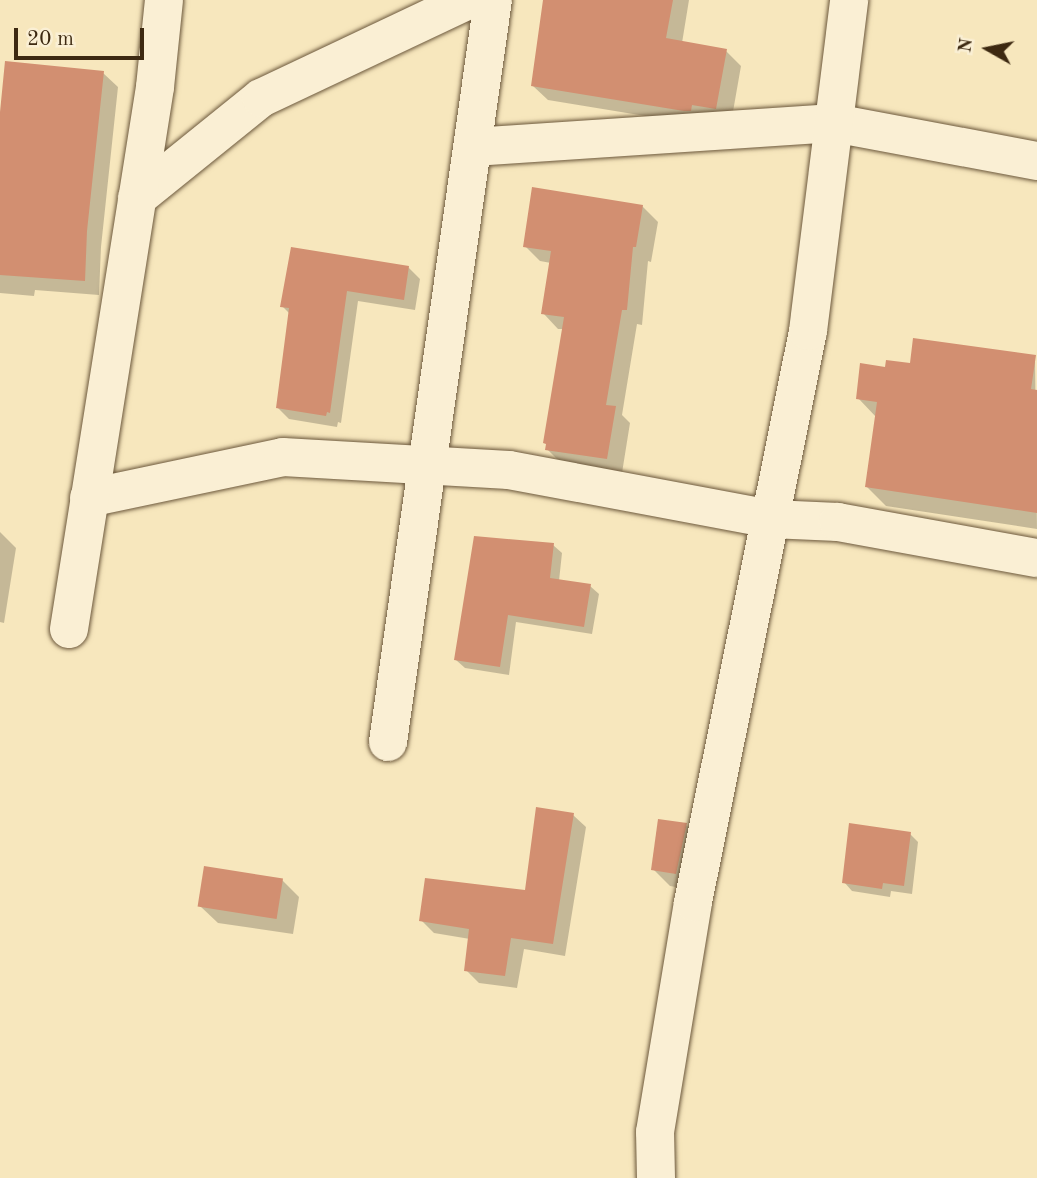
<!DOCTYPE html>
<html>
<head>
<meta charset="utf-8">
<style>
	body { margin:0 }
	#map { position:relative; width:1037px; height:1178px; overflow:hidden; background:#f7e7bd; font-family:"Old Standard TT",serif }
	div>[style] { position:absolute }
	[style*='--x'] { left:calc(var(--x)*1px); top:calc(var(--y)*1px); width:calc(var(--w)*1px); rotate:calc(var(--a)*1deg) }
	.shadow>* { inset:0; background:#0003 }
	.building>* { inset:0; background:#d28f71; transform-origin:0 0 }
	.roads { filter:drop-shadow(0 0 2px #6c583c) drop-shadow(0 0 2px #6c583c) }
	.street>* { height:38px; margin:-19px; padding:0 19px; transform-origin:19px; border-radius:19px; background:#faefd4 }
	span { translate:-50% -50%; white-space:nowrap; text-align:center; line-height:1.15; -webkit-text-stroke:5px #faefd4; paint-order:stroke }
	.north { position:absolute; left:953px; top:14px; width:70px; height:70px; -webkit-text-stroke:5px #faefd4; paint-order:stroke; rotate:279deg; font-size:19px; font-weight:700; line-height:28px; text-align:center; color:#3d2911 }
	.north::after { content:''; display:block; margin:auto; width:24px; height:32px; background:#3d2911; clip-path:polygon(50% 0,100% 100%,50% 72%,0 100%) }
	.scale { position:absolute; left:14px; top:28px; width:130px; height:32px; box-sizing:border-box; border:4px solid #3d2911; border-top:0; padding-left:9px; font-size:21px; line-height:24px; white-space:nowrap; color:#3d2911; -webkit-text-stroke:5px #faefd4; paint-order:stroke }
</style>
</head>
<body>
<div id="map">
	<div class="shadow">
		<div style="clip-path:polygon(554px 0,689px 0,682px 43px,726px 51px,741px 66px,731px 123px,700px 125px,548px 100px,533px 86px)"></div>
		<div style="clip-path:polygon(103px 73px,118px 87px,101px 247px,99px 295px,35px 290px,34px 296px,0 293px,0 130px)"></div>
		<div style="clip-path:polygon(642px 206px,658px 222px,651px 262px,648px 261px,642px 325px,637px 324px,622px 415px,630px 423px,622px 473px,562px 464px,547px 449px,564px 329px,558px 329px,543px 313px,551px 263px,540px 261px,525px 246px)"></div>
		<div style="clip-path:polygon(408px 267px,420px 279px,415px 310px,358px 301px,341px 423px,338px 422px,337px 427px,289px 419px,278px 408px,290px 314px,282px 306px)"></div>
		<div style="clip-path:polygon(1035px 357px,1037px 529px,886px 506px,867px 487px,877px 418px,858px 398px,886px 369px)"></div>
		<div style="clip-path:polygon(0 532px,16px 548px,4px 623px,0 622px)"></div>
		<div style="clip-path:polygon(553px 545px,562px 553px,559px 581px,590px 586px,599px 594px,592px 634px,516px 622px,509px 675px,465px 668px,456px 660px)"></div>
		<div style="clip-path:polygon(573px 815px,586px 827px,565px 956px,524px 949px,517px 988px,479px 983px,466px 970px,470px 939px,434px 933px,421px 920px,527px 892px)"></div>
		<div style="clip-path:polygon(686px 825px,703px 842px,693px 890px,670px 886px,653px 869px)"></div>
		<div style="clip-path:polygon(910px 834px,918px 842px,912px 894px,891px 891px,890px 897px,852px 891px,844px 882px)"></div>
		<div style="clip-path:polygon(282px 880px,299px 897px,293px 934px,218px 923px,200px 906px)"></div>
	</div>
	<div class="building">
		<div style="clip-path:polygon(543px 0,673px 0,666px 38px,727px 49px,716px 109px,692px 105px,691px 111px,684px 111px,531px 86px)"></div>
		<div style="clip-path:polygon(5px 61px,104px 71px,87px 231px,85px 281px,0 275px,0 112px)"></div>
		<div style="clip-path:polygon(532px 187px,643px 205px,636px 247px,633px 247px,627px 310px,622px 310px,606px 405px,616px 406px,607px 459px,545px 450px,546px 444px,543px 443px,564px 317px,541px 314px,551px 251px,523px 247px)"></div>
		<div style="clip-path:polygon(291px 247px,409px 266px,404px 300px,347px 291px,330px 413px,327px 412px,326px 416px,276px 408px,289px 308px,280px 307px)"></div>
		<div style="clip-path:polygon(913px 338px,1036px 355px,1031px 389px,1037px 390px,1037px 513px,865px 487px,877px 402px,856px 399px,860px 363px,885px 367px,886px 360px,910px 363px)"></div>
		<div style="clip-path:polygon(474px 536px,554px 543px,550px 578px,591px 584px,584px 627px,508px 615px,500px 667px,454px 660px)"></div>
		<div style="clip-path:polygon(536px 807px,574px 813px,553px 944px,511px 938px,505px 976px,464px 971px,469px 929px,419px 921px,425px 878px,525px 890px)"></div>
		<div style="clip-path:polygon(658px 819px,687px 823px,676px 874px,651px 870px)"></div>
		<div style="clip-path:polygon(849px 823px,911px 832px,904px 886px,883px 883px,882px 889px,842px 883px)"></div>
		<div style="left:204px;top:866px;width:80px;height:41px;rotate:9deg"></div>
	</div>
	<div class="roads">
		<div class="street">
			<div style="--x:473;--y:147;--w:362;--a:-3.8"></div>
			<div style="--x:834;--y:123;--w:207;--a:10.6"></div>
			<div style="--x:137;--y:198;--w:159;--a:-38.9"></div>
			<div style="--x:261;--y:98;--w:229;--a:-25.3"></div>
			<div style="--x:89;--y:498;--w:198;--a:-11.9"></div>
			<div style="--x:283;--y:457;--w:226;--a:3.3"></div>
			<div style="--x:509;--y:470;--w:267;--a:10.6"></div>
			<div style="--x:771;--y:519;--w:67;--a:2.6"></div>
			<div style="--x:838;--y:522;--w:202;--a:10.3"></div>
			<div style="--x:69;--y:629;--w:549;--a:-80.98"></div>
			<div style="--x:155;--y:87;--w:87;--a:-84.1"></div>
			<div style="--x:388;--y:742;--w:749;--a:-81.95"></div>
			<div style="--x:656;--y:1178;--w:46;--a:-91.2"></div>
			<div style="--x:655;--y:1132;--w:233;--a:-80.6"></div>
			<div style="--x:693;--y:902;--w:582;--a:-78.61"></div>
			<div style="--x:808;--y:331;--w:334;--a:-82.9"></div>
		</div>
	</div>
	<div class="north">N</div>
	<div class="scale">20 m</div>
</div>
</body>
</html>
